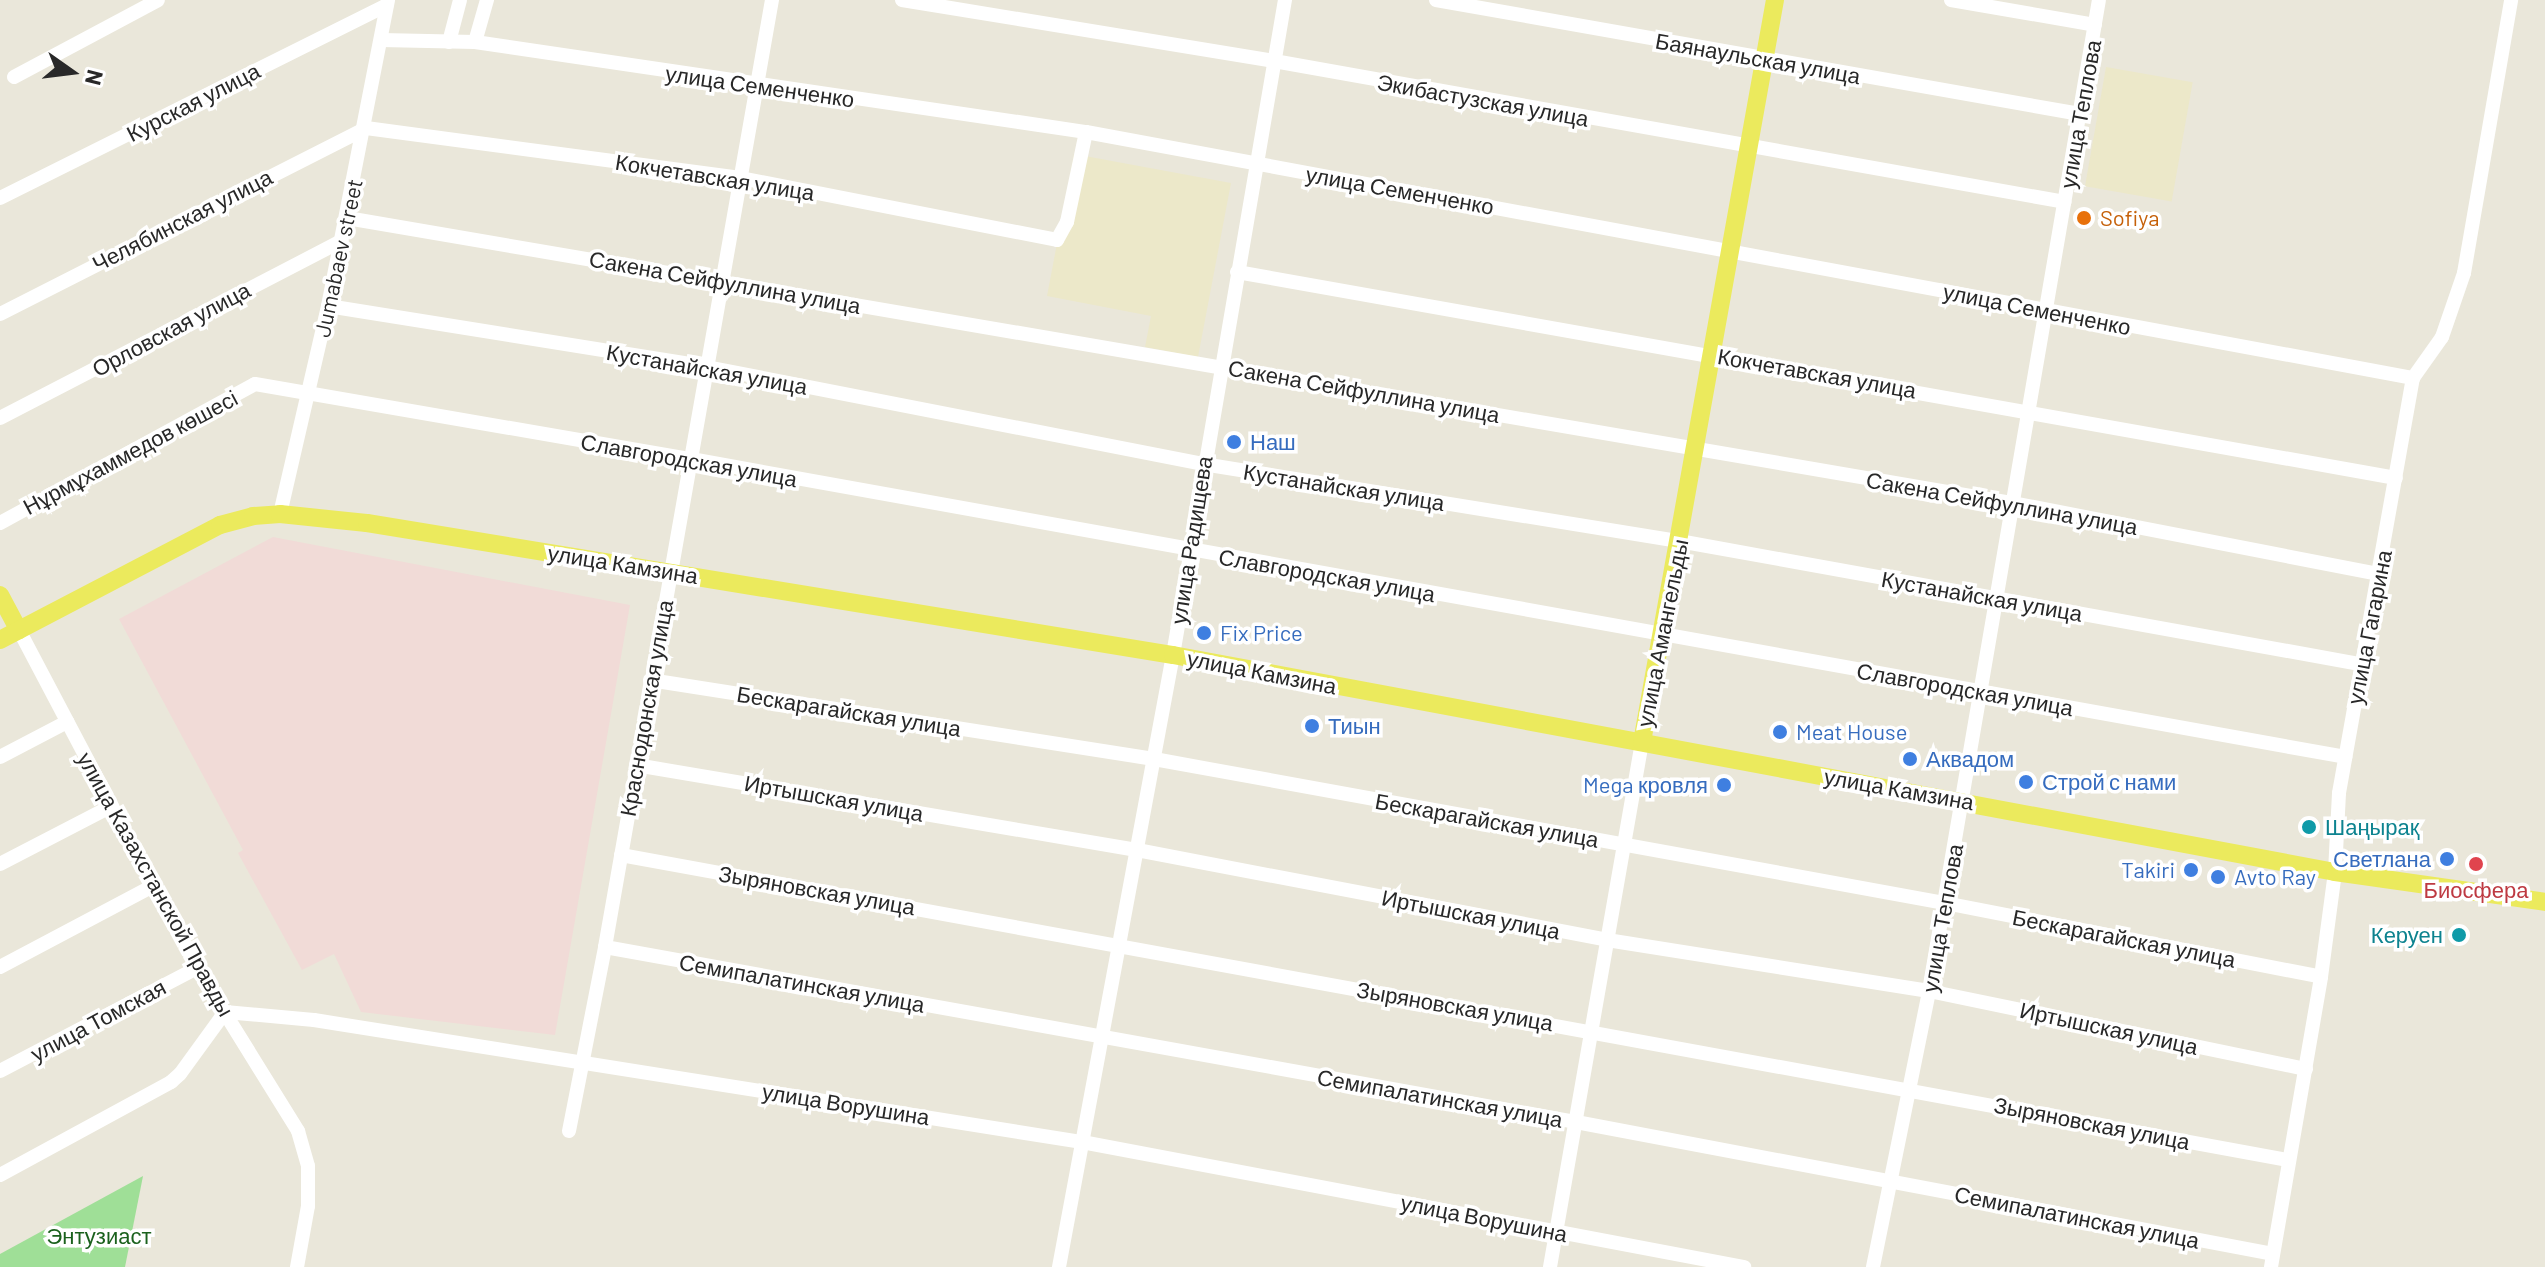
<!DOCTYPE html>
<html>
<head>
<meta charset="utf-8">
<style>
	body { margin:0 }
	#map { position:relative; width:2545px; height:1267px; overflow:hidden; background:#eae7da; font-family:Barlow,sans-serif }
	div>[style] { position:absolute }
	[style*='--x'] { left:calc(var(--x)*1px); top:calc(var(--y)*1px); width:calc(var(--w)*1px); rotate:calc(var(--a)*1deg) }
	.education>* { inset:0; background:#ece8c9; transform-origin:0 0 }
	.medical>* { inset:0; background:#f1dbd7 }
	.green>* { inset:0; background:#9fdf97 }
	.minor>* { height:14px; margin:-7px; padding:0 7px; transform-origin:7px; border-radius:7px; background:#fff }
	.major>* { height:18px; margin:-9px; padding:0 9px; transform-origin:9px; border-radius:9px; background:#ebea5d }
	.dots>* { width:22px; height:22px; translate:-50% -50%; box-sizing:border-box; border:4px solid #fff; border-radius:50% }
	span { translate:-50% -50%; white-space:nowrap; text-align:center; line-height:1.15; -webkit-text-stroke:7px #fff; paint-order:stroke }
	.street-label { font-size:22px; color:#282828 }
	.food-label { font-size:22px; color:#c56008 }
	.left { translate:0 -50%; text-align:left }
	.shop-label { font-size:22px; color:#366cbe }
	.right { translate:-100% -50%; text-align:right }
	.culture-label { font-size:22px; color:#0d838f }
	.health-label { font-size:22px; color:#be3a42 }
	.park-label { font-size:22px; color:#1b611d }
	.north { position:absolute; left:32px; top:32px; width:80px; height:80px; -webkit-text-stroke:6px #fff; paint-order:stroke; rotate:104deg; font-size:22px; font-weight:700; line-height:32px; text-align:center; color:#282828 }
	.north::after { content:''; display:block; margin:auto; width:28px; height:36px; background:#282828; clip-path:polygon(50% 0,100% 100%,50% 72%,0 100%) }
</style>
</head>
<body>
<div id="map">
	<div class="education">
		<div style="left:2106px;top:67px;width:88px;height:121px;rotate:10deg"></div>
		<div style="clip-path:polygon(1074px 154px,1231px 183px,1198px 357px,1145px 347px,1151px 316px,1047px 296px)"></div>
	</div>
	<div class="medical">
		<div style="clip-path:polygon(273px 537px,630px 605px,555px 1035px,361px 1012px,334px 954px,302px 970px,238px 853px,243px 850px,119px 619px)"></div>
	</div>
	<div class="green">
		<div style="clip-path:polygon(143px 1176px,125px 1267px,0 1267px,0 1254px)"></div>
	</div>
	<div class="minor">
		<div style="--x:902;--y:0;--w:377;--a:9.3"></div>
		<div style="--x:1274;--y:61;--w:803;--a:10.11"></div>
		<div style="--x:1436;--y:0;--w:654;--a:10.04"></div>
		<div style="--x:1951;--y:0;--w:146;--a:9.8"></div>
		<div style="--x:381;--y:40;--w:94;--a:1.2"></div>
		<div style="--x:475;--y:42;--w:618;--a:8.38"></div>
		<div style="--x:1086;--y:132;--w:1350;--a:10.5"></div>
		<div style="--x:449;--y:42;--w:43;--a:-75.3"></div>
		<div style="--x:475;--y:42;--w:44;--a:-74.1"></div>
		<div style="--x:14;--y:77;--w:163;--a:-28.1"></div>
		<div style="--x:0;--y:198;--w:432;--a:-26.5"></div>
		<div style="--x:347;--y:218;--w:1690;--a:9.71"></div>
		<div style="--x:2013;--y:503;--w:373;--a:11"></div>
		<div style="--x:1237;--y:272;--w:1177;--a:10.08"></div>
		<div style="--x:328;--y:306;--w:384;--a:9.1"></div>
		<div style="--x:707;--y:367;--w:505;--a:11.07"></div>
		<div style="--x:1203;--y:464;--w:482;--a:9.2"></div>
		<div style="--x:1679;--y:541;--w:692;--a:10.24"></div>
		<div style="--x:0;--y:314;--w:411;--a:-26.9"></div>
		<div style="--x:366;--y:128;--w:378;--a:7.6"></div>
		<div style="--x:741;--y:178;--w:322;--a:11.1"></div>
		<div style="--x:1057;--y:240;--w:21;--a:-61"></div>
		<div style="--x:1067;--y:222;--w:92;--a:-78.1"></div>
		<div style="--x:0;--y:418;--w:385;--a:-27.4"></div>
		<div style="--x:280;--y:514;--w:213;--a:-77"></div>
		<div style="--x:328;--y:306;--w:312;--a:-78.9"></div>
		<div style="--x:0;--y:523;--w:290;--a:-28.6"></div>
		<div style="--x:255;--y:384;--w:442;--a:9.8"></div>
		<div style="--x:691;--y:459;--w:1681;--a:10.21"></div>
		<div style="--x:19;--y:630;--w:382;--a:62.2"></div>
		<div style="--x:197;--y:968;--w:192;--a:58.2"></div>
		<div style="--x:298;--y:1131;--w:36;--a:74"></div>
		<div style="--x:308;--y:1166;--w:40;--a:90"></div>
		<div style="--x:308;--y:1206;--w:62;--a:100.2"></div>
		<div style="--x:650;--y:680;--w:510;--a:8.91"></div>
		<div style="--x:1154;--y:759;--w:804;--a:10.32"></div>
		<div style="--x:1945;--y:903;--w:383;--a:11.1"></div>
		<div style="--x:0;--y:757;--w:76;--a:-27.6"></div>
		<div style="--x:636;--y:765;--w:508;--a:9.63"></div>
		<div style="--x:1137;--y:850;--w:479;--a:10.8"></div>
		<div style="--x:1607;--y:940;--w:326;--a:9"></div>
		<div style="--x:1929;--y:991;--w:385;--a:11.7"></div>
		<div style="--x:621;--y:855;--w:1695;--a:10.37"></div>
		<div style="--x:0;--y:864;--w:126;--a:-27.4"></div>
		<div style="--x:605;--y:947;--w:987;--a:10.22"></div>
		<div style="--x:1576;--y:1122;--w:709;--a:10.72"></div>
		<div style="--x:0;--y:967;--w:173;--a:-27.9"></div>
		<div style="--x:0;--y:1071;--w:222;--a:-27.6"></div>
		<div style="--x:569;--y:1131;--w:187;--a:-78.9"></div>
		<div style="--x:605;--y:947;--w:962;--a:-80"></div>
		<div style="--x:0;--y:1175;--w:195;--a:-28.5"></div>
		<div style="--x:171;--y:1082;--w:12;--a:-42"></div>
		<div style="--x:180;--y:1074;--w:77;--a:-54"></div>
		<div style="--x:225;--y:1012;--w:89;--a:5.1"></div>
		<div style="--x:314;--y:1020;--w:778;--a:9.03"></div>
		<div style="--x:1082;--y:1142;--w:674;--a:10.69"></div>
		<div style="--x:1059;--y:1267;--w:623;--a:-79.45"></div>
		<div style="--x:1173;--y:655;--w:665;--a:-80.3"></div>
		<div style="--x:1550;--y:1267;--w:533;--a:-80.06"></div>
		<div style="--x:1873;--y:1267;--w:282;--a:-78.5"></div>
		<div style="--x:1929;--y:991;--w:1005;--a:-80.27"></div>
		<div style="--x:2271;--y:1267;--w:294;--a:-80.2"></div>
		<div style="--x:2321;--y:977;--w:106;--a:-82.4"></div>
		<div style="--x:2335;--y:872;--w:79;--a:-87.1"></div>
		<div style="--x:2339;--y:793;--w:422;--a:-79.9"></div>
		<div style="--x:2413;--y:378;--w:50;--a:-54.7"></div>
		<div style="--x:2442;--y:337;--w:68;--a:-71"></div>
		<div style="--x:2464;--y:273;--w:277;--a:-80.2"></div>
	</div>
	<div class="major">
		<div style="--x:0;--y:595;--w:40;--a:62"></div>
		<div style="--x:0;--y:640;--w:248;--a:-27.6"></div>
		<div style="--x:220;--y:525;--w:34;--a:-15"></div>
		<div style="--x:253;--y:516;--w:27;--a:-4"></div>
		<div style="--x:280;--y:514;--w:87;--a:5.9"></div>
		<div style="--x:367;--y:523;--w:817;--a:9.3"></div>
		<div style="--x:1173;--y:655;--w:1182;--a:10.58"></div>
		<div style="--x:2335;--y:872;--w:212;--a:8.1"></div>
		<div style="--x:1642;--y:742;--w:754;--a:-79.84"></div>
	</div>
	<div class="dots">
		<div style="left:2084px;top:218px;background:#e8710a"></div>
		<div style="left:1234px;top:442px;background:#3f7fe0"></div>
		<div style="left:1204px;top:633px;background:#3f7fe0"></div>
		<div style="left:1312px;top:726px;background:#3f7fe0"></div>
		<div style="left:1780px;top:732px;background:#3f7fe0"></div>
		<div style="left:1910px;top:759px;background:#3f7fe0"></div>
		<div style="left:2026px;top:782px;background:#3f7fe0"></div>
		<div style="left:1724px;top:785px;background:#3f7fe0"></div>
		<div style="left:2309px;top:827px;background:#0f9aa8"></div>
		<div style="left:2447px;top:859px;background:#3f7fe0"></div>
		<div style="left:2476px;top:864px;background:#e0444e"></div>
		<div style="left:2191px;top:870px;background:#3f7fe0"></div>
		<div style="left:2218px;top:877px;background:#3f7fe0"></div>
		<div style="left:2459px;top:935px;background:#0f9aa8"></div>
	</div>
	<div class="street-label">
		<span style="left:1758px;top:58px;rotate:10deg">Баянаульская улица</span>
		<span style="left:760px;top:86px;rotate:8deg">улица Семенченко</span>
		<span style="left:1483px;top:100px;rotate:10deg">Экибастузская улица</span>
		<span style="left:193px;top:102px;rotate:-27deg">Курская улица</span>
		<span style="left:2080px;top:114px;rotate:-80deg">улица Теплова</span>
		<span style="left:715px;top:177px;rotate:9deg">Кокчетавская улица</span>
		<span style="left:1400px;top:190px;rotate:10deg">улица Семенченко</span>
		<span style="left:182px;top:220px;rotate:-27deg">Челябинская улица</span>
		<span style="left:338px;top:258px;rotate:-78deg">Jumabaev street</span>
		<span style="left:725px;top:282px;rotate:10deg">Сакена Сейфуллина улица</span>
		<span style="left:2037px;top:309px;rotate:11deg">улица Семенченко</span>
		<span style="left:171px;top:329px;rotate:-28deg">Орловская улица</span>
		<span style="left:707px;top:369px;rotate:10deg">Кустанайская улица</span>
		<span style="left:1817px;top:373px;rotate:10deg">Кокчетавская улица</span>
		<span style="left:1364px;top:391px;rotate:10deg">Сакена Сейфуллина улица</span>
		<span style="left:130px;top:452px;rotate:-28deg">Нұрмұхаммедов көшесі</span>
		<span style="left:689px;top:460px;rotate:10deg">Славгородская улица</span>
		<span style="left:1344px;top:487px;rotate:9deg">Кустанайская улица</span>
		<span style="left:2002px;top:503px;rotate:10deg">Сакена Сейфуллина улица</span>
		<span style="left:1191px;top:540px;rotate:-81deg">улица Радищева</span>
		<span style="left:623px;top:564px;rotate:9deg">улица Камзина</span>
		<span style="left:1327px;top:575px;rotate:10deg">Славгородская улица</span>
		<span style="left:1982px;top:596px;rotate:10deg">Кустанайская улица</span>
		<span style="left:2369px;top:627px;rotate:-79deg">улица Гагарина</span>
		<span style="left:1662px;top:633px;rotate:-79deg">улица Амангельды</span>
		<span style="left:1262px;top:672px;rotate:11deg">улица Камзина</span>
		<span style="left:1965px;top:689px;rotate:10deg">Славгородская улица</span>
		<span style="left:646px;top:708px;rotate:-80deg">Краснодонская улица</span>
		<span style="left:849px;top:711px;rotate:9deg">Бескарагайская улица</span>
		<span style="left:1899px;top:789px;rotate:10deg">улица Камзина</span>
		<span style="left:834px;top:798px;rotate:10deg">Иртышская улица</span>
		<span style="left:1487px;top:820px;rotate:10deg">Бескарагайская улица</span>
		<span style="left:156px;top:884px;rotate:61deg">улица Казахстанской Правды</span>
		<span style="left:817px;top:890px;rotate:10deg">Зыряновская улица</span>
		<span style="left:1471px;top:914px;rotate:11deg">Иртышская улица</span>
		<span style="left:1942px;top:918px;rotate:-80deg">улица Теплова</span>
		<span style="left:2124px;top:938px;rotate:11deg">Бескарагайская улица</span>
		<span style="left:802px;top:983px;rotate:10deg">Семипалатинская улица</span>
		<span style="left:1455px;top:1006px;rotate:10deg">Зыряновская улица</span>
		<span style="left:98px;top:1020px;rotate:-28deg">улица Томская</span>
		<span style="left:2109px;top:1028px;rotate:12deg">Иртышская улица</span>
		<span style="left:1440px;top:1098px;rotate:10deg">Семипалатинская улица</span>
		<span style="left:846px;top:1104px;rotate:9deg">улица Ворушина</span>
		<span style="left:2092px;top:1123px;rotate:11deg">Зыряновская улица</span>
		<span style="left:2077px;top:1217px;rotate:11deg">Семипалатинская улица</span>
		<span style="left:1484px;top:1218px;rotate:11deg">улица Ворушина</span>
	</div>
	<div class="food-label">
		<span class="left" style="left:2100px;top:218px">Sofiya</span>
	</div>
	<div class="shop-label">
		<span class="left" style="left:1250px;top:442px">Наш</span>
		<span class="left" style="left:1220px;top:633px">Fix Price</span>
		<span class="left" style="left:1328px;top:726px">Тиын</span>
		<span class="left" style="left:1796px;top:732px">Meat House</span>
		<span class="left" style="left:1926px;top:759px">Аквадом</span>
		<span class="left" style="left:2042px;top:782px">Строй с нами</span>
		<span class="right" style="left:1708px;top:785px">Mega кровля</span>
		<span class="right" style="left:2431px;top:859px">Светлана</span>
		<span class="right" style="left:2175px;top:870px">Takiri</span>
		<span class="left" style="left:2234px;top:877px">Avto Ray</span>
	</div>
	<div class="culture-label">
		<span class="left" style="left:2325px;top:827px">Шаңырақ</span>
		<span class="right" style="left:2443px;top:935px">Керуен</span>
	</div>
	<div class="health-label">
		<span style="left:2476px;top:890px">Биосфера</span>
	</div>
	<div class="park-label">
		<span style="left:99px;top:1236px">Энтузиаст</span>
	</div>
	<div class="north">N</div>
</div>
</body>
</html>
